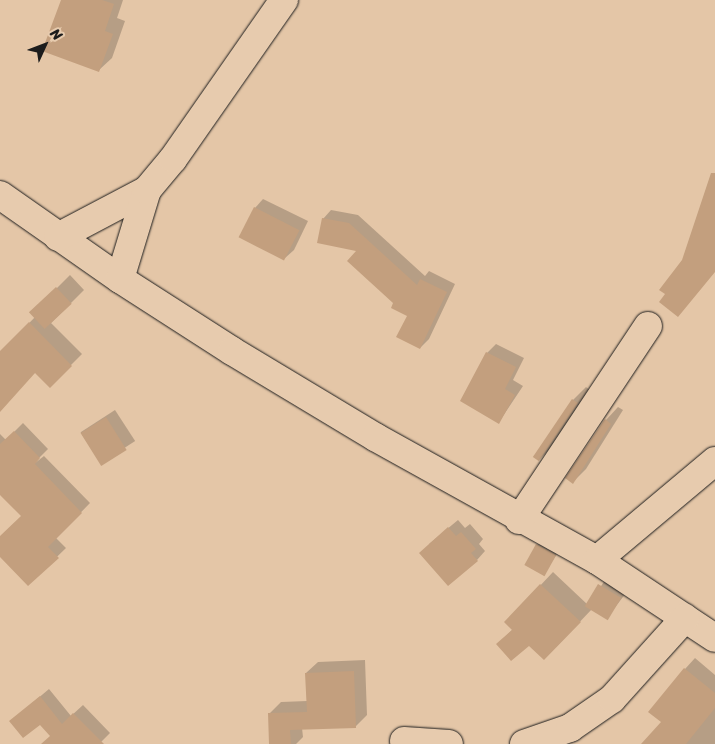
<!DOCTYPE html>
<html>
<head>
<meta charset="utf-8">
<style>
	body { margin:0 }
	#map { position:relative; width:715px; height:744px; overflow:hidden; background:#e4c6a7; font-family:Sriracha,sans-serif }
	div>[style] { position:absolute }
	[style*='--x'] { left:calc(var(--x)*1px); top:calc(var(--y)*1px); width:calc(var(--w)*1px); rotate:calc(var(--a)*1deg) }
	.shadow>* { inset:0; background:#0003; transform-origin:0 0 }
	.building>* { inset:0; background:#c39f7e; transform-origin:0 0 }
	.roads { filter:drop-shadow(0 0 1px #1c1c1c) drop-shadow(0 0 1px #1c1c1c) }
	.minor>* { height:28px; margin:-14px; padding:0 14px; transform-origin:14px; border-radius:14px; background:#e7cbae }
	span { translate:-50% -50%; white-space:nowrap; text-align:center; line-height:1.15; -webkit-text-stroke:4.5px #e7cbae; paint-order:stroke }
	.north { position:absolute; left:20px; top:20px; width:50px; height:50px; -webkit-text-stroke:4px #e7cbae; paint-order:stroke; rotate:47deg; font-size:14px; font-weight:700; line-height:20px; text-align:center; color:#1c1c1c }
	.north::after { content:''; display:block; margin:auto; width:18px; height:22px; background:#1c1c1c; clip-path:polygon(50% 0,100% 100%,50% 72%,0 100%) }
</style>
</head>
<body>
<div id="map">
	<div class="shadow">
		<div style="clip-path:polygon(62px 0,123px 0,117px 18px,125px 21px,112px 58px,99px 70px)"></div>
		<div style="clip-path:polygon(263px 199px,308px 221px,294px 250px,285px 258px,255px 208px)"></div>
		<div style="clip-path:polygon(331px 210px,358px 215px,425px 276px,429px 271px,455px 284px,429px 339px,420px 348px,408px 315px,394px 303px,359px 250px,323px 219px)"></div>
		<div style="clip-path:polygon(70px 275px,84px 290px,51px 323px,82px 354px,50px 386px,36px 372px,0 397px,0 353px,36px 316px,31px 314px)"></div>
		<div style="clip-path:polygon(496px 344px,524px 358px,513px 380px,523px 386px,499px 422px,487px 353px)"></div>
		<div style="clip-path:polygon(586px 387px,590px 390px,552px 447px,539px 460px,573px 400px)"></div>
		<div style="clip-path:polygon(618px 407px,623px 410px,586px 469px,573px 482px,606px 420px)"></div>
		<div style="left:115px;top:410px;width:37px;height:41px;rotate:57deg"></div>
		<div style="clip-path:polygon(23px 423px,48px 449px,30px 467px,44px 456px,90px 503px,56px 538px,66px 548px,28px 585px,0 555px,0 537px,22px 516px,0 493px,0 434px,6px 440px)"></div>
		<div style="clip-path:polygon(458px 520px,465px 528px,470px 524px,483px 539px,479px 544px,485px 551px,477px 560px,429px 544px)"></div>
		<div style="clip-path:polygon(541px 541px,559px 551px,543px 575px,537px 545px)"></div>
		<div style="clip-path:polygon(553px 572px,588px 605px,608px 576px,629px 589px,607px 618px,592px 609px,556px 647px,498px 644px,513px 629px,506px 622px)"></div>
		<div style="clip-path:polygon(695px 658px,715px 675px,715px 744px,642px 744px,663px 722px,685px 669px)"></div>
		<div style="clip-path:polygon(365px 660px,367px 715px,355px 727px,302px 728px,303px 737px,296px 744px,271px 744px,269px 714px,281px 702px,307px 701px,306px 673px,318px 662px)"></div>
		<div style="clip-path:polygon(49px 689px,71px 716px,83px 705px,110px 733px,99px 744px,60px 744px,40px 724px,11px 721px)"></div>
	</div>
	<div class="building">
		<div style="clip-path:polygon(61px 0,102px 0,114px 4px,105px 31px,113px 34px,99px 72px,42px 51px)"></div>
		<div style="clip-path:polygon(711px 173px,715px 173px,715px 272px,678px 317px,659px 302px,665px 294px,659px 290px,682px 260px)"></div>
		<div style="left:254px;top:207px;width:51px;height:34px;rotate:27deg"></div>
		<div style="clip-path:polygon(322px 218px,349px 223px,417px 285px,420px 279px,447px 292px,420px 349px,396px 337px,407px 316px,391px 308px,393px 303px,347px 261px,356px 251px,317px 243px)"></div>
		<div style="left:56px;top:287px;width:23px;height:37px;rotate:47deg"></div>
		<div style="clip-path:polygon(29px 322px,72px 366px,50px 388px,35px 373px,0 412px,0 351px)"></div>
		<div style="clip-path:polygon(486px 352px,516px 367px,505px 389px,515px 395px,499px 424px,460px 401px)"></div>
		<div style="left:572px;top:399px;width:7px;height:70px;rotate:34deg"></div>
		<div style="left:106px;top:417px;width:39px;height:30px;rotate:58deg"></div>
		<div style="clip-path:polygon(605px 419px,611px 424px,573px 484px,565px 478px)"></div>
		<div style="clip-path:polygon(14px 431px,40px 458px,35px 464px,82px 513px,48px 547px,59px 558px,28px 586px,0 557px,0 536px,21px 516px,0 495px,0 444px)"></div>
		<div style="clip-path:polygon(448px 527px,456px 536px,461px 532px,476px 549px,471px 553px,478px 561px,448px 586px,419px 553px)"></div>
		<div style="left:536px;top:544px;width:23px;height:24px;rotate:29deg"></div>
		<div style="clip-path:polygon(540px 584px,581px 622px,544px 660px,529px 646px,511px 661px,496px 644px,512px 630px,504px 622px)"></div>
		<div style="left:598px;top:584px;width:27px;height:26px;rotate:31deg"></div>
		<div style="clip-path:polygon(684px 668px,715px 693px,715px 708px,686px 744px,641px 744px,661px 722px,648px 712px)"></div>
		<div style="clip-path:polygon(354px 671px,356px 728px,290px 730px,291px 744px,269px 744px,268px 713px,307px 712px,305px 673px)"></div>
		<div style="clip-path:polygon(40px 696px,62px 724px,73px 713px,104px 744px,41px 744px,50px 736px,40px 725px,23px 738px,9px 721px)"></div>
	</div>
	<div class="roads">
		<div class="minor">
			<div style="--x:0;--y:195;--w:146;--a:35"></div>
			<div style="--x:120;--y:279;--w:133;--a:32.7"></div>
			<div style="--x:232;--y:351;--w:167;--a:31"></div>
			<div style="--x:375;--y:437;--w:254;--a:29"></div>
			<div style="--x:597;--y:560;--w:141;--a:33.5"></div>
			<div style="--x:58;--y:237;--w:101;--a:-27.8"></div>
			<div style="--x:120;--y:279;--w:93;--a:-73.1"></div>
			<div style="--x:147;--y:190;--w:40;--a:-50"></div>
			<div style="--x:173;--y:159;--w:194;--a:-55.1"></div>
			<div style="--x:519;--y:520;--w:233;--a:-56.4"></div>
			<div style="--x:597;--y:560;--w:154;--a:-40"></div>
			<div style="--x:404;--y:741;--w:45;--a:3.8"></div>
			<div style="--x:524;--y:744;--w:49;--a:-19.2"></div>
			<div style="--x:570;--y:728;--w:51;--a:-34.6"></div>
			<div style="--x:612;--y:699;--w:109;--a:-48"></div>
		</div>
	</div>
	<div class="north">N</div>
</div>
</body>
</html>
